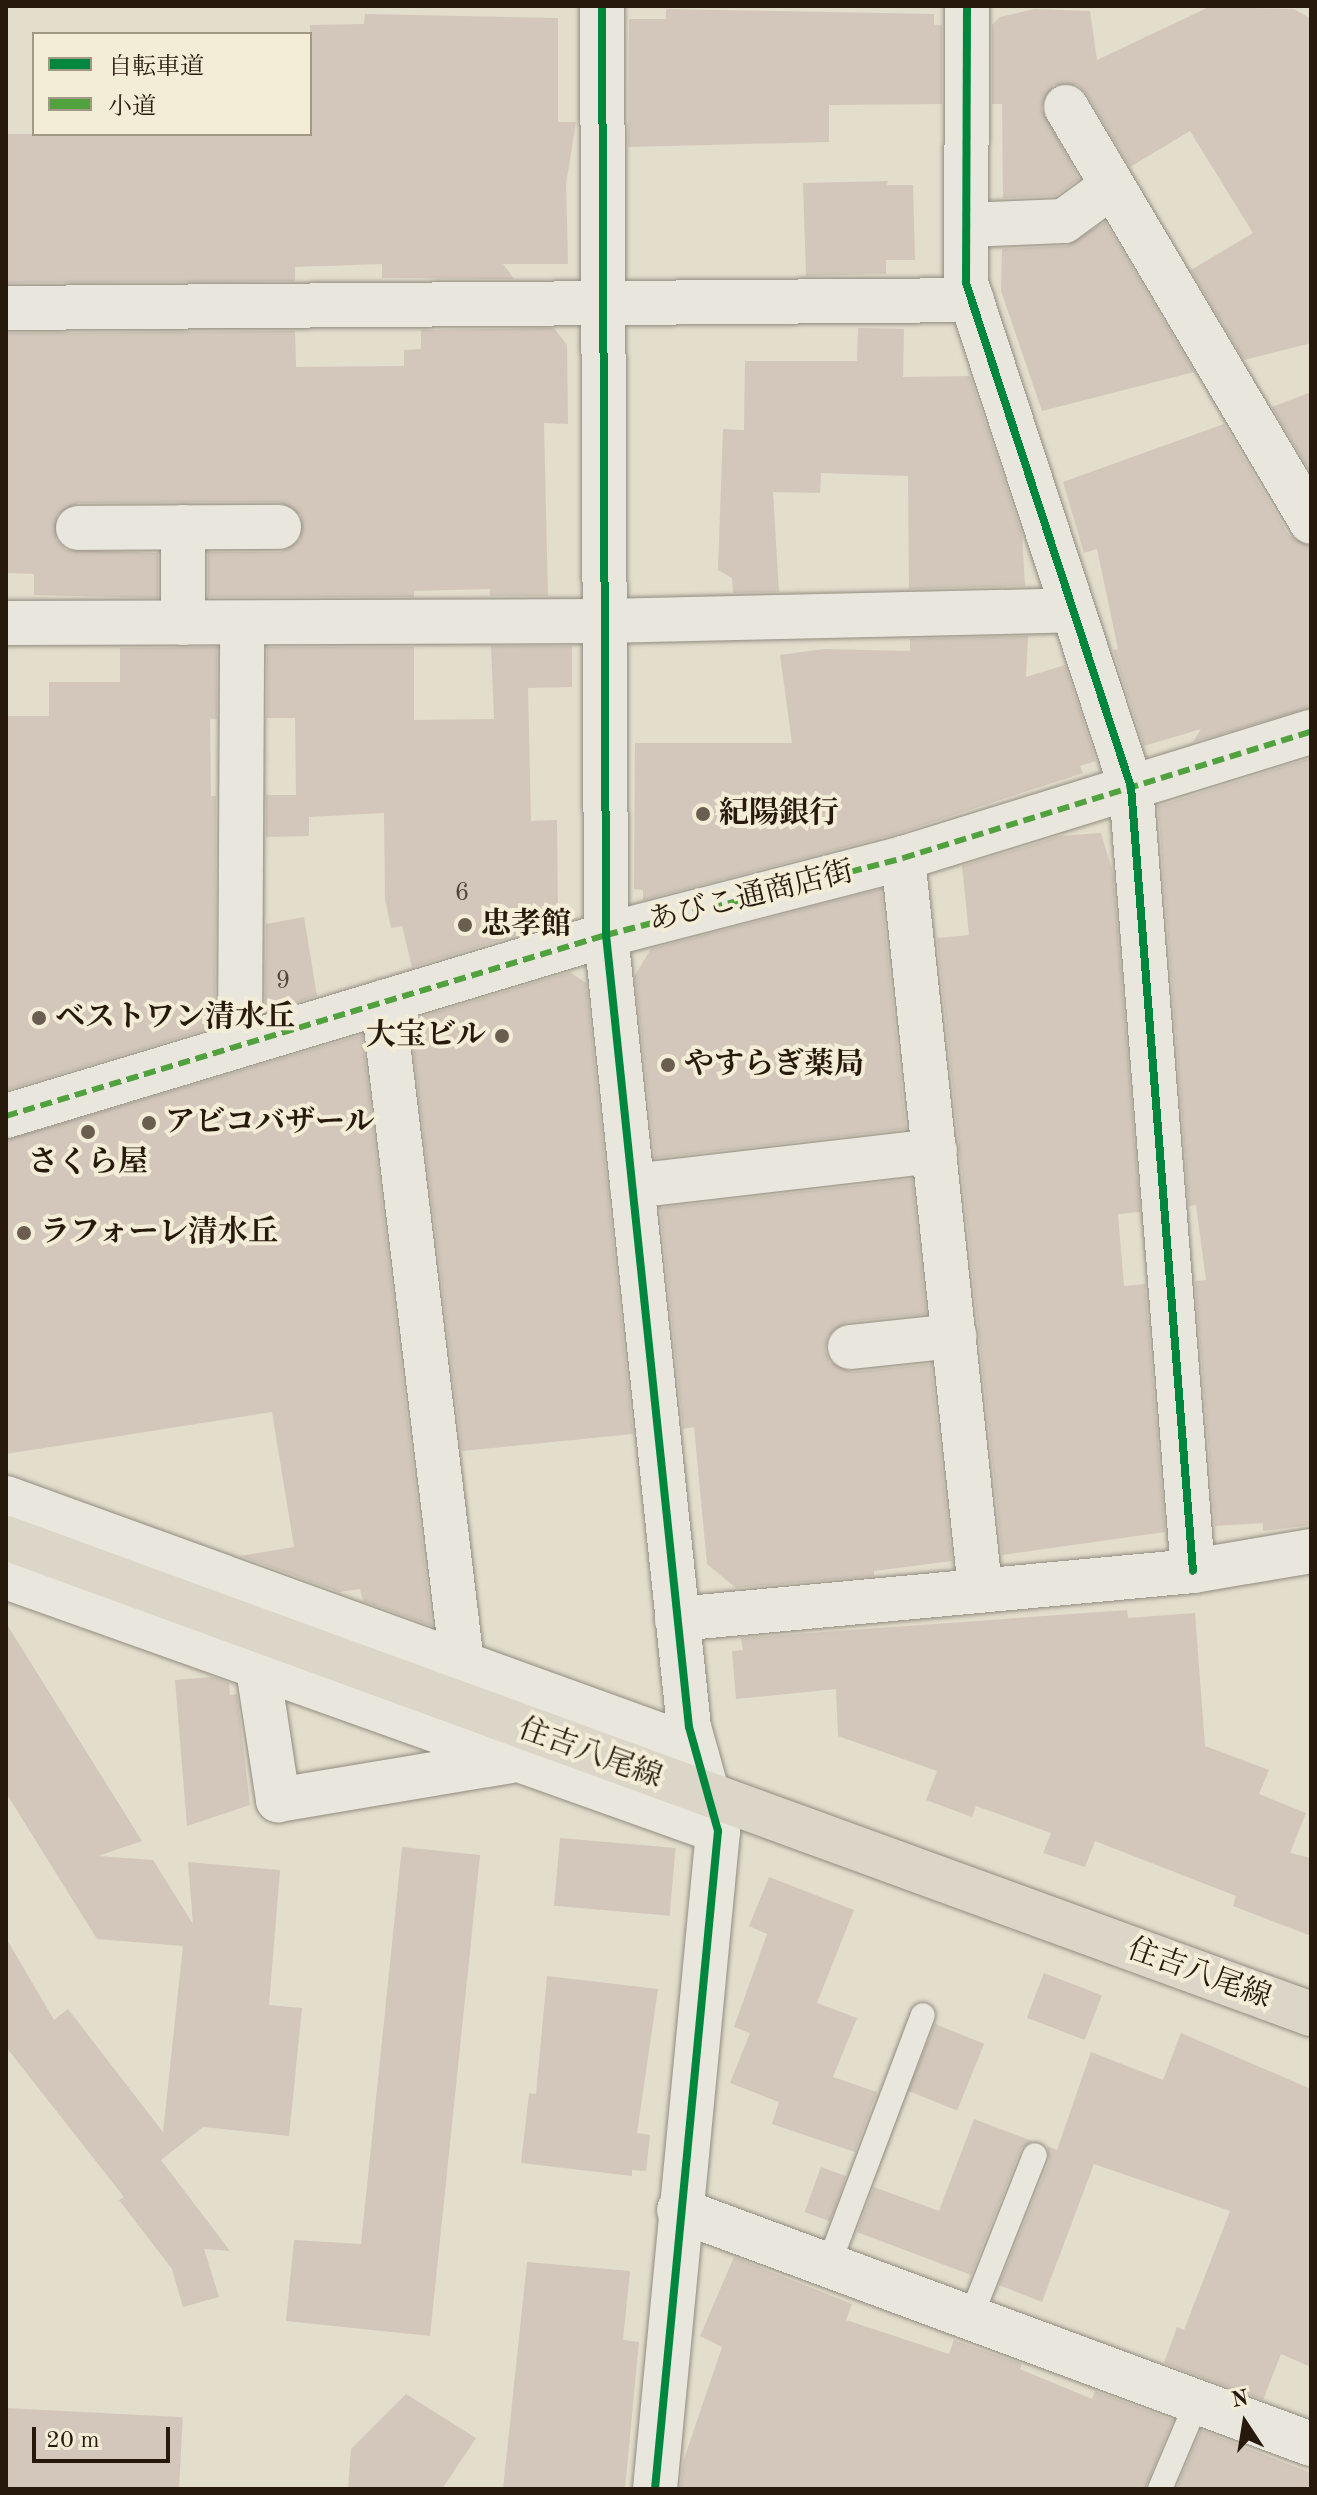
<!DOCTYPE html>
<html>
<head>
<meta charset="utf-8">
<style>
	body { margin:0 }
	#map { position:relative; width:1317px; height:2495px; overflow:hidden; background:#e3ddcb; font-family:"Old Standard TT","Noto Serif JP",serif }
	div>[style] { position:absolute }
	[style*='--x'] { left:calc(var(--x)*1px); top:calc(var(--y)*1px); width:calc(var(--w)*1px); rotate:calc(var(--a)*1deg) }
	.building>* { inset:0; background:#d3c7bb; transform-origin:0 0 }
	.roads { filter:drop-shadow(0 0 2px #918c81) drop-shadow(0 0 2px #918c81) }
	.lane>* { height:24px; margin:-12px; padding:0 12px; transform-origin:12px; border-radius:12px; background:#e9e6dd }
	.street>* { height:44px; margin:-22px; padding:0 22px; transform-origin:22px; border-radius:22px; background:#e9e6dd }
	.primary>* { height:44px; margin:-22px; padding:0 22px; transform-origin:22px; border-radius:22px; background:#dcd6c8 }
	.quiet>* { height:6px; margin-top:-3px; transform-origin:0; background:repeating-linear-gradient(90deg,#51a13e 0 12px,transparent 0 18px) }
	.cycleway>* { height:8px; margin:-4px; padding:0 4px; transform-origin:4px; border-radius:4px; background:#00873e }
	.dots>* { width:22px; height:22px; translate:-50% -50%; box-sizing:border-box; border:4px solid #f3edd7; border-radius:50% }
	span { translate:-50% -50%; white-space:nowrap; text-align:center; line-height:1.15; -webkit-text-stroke:8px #f3edd7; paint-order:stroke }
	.number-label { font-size:26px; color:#53463a }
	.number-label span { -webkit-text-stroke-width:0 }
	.poi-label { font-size:30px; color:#271a0d; font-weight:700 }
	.left { translate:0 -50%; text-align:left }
	.right { translate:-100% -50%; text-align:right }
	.street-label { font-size:30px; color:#271a0d }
	.frame { position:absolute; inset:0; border:8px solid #271a0d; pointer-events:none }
	.legend { position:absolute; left:32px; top:32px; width:280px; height:104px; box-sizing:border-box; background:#f3edd7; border:2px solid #a19986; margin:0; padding:10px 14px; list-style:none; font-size:24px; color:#271a0d }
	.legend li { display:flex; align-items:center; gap:16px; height:40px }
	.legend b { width:40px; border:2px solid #a19986 }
	.north { position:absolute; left:1205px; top:2383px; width:80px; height:80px; -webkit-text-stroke:6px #f3edd7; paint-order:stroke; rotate:348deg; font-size:22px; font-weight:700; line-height:32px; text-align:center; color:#271a0d }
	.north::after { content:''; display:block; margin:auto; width:28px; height:36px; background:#271a0d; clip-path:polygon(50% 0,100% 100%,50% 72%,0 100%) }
	.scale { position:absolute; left:32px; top:2427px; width:138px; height:36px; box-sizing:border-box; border:4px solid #271a0d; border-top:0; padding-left:10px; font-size:24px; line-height:28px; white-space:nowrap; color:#271a0d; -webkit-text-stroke:6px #f3edd7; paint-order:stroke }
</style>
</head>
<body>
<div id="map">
	<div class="building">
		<div style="clip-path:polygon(1209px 7px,1294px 9px,1311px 19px,1311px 343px,1244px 360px,1191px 270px,1253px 233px,1190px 131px,1130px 167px,1087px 94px,1078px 85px,1054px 85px,1041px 108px,1079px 179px,1055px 196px,1003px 198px,1002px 104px,992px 104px,992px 25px,1000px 17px,1035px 9px,1090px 11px,1097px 60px)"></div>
		<div style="clip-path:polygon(666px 9px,934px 14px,934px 25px,942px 25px,942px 104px,829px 105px,829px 142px,628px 147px,629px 19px,666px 19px)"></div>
		<div style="clip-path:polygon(365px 14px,558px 18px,558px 122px,576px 122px,566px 184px,568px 264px,503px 264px,514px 279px,382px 278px,382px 264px,295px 267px,295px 281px,7px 283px,7px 134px,310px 134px,310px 25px,364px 24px)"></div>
		<div style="clip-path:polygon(888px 181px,887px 185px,913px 185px,915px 260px,886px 260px,886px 274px,806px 276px,803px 183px)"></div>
		<div style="clip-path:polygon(1105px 222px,1194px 372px,1042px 411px,1001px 291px,1002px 249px,1066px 246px)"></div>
		<div style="clip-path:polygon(554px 328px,567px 345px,568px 424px,544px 423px,548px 596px,490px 596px,490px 589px,414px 591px,414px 597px,208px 597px,208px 552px,280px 552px,300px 540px,301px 515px,279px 502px,78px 503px,57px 515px,56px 540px,66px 550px,158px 553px,158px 598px,34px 595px,34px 574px,6px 573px,6px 333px,295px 331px,296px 367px,404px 366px,404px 350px,421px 349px,421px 330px)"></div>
		<div style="clip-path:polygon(858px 328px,904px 329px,903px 377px,970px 376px,1022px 534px,1025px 586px,909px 589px,908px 476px,821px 473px,820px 493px,773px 492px,779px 592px,733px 593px,732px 578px,718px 570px,723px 429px,744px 430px,745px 361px,857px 361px)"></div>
		<div style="clip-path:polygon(1311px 392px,1311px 473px,1272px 407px)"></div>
		<div style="clip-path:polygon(1224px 424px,1289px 535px,1311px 547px,1311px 708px,1193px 742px,1201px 729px,1144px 746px,1113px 650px,1118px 649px,1097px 549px,1084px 553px,1063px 482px)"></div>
		<div style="clip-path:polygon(1028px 636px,1026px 677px,1065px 665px,1096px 761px,1080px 766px,1083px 773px,896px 834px,643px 900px,643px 890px,634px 889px,635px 743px,792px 743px,780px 655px,824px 649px,910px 651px,910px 639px)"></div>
		<div style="clip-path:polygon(491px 646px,572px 646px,572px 687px,528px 688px,531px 821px,557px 820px,558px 923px,412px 967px,402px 926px,391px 928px,385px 899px,384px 813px,309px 817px,309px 836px,266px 837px,266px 795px,296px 795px,295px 718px,267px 718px,267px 647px,414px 647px,414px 720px,494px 719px)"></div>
		<div style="clip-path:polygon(217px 647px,217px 719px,210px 719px,211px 796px,216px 796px,215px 1027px,6px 1090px,6px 716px,49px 716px,49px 682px,120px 682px,120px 648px)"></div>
		<div style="clip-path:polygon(1311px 758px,1311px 1525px,1263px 1531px,1263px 1523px,1215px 1526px,1195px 1281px,1206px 1280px,1196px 1205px,1189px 1206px,1158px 806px)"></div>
		<div style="clip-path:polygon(1101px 833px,1113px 873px,1140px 1212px,1118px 1214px,1124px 1286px,1145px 1284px,1165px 1532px,1002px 1555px,937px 938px,969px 935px,962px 866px,1060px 836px)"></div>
		<div style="clip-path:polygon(881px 889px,906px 1129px,655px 1158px,635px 975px,651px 949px)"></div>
		<div style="clip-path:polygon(304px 917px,317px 996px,265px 1012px,266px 924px)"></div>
		<div style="clip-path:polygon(570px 972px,586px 983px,633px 1434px,462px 1451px,410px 1020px)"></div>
		<div style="clip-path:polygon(362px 1035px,432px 1626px,363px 1601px,360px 1589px,339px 1592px,240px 1556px,294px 1547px,272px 1412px,6px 1454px,6px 1140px)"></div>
		<div style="clip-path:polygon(912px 1179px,926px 1314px,847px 1322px,828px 1336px,825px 1350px,830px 1362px,852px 1372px,931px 1364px,952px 1561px,874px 1571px,874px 1576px,736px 1588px,707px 1564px,694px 1427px,683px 1429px,660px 1208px)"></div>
		<div style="clip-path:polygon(1127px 1610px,1128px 1618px,1195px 1613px,1205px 1746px,1269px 1770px,1259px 1794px,1306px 1813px,1290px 1853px,1311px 1858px,1311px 1936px,1233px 1906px,1236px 1896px,1095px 1841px,1085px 1867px,1043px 1853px,1051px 1833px,976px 1806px,972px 1817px,926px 1800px,937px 1771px,838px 1736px,836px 1689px,736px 1699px,732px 1651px,743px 1650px,741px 1638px)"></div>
		<div style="clip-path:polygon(6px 1623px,142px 1841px,98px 1856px,153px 1860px,193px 1924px,188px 1862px,280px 1870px,269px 2005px,302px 2008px,289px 2136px,203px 2127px,161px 2160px,230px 2251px,204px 2249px,219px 2297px,183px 2307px,172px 2269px,119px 2200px,124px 2197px,6px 2047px,6px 1938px,54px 2020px,68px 2009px,163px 2132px,183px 1946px,97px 1939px,6px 1793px)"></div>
		<div style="clip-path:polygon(212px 1677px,229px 1683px,230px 1695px,237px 1694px,250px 1805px,187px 1826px,175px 1680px)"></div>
		<div style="left:560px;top:1838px;width:116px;height:68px;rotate:5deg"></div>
		<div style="clip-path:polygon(402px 1847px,480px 1855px,430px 2336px,286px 2321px,294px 2240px,361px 2244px)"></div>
		<div style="clip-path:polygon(769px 1877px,854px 1910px,817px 2003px,857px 2018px,833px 2077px,877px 2092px,855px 2152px,772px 2124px,779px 2102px,730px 2083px,750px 2033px,734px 2027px,767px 1934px,749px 1926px)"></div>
		<div style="left:1044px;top:1973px;width:62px;height:48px;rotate:21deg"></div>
		<div style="clip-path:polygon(547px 1976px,658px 1989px,637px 2133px,650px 2135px,646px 2171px,632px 2170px,632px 2176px,521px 2163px,529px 2093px,536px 2094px)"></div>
		<div style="left:935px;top:2024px;width:53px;height:72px;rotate:22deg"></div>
		<div style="clip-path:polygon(1181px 2033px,1311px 2089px,1311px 2367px,1281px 2354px,1263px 2400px,1164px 2363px,1177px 2327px,1184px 2330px,1230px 2211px,1094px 2164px,1042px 2302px,999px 2285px,1049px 2161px,1047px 2146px,1057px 2150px,1091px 2052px,1163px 2080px)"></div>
		<div style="clip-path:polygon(974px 2119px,1032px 2141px,1021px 2149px,971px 2275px,857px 2232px,874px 2187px,939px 2211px)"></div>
		<div style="left:821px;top:2167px;width:27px;height:48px;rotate:20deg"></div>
		<div style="clip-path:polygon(734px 2257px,852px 2304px,846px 2320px,949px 2354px,954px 2340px,1022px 2364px,1020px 2369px,1092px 2399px,1095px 2391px,1173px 2420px,1145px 2489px,680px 2489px,683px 2462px,722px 2347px,700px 2336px)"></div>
		<div style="clip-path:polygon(527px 2262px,630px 2271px,623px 2340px,639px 2342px,625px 2489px,503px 2489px)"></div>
		<div style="clip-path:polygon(406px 2394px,476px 2438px,442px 2489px,348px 2489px,351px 2449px)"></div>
		<div style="left:6px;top:2408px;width:177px;height:81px;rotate:3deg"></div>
		<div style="clip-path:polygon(1201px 2430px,1311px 2473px,1311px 2489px,1176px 2489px)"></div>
	</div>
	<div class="roads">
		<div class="lane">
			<div style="--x:828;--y:2266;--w:268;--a:-69.3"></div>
			<div style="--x:970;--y:2319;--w:176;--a:-68.4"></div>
			<div style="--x:1160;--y:2489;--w:92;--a:-67"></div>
		</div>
		<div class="street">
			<div style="--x:602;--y:6;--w:929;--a:89.75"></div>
			<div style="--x:606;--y:935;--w:796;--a:84.02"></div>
			<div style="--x:689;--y:1727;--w:108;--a:74.4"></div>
			<div style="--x:718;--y:1831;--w:661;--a:95.47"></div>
			<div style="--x:967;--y:6;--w:277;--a:90.2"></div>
			<div style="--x:966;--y:283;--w:530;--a:71.87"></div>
			<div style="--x:1131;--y:787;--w:786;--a:85.48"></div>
			<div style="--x:1066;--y:107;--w:482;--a:59.4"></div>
			<div style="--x:966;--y:225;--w:98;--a:-2.3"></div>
			<div style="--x:1064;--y:221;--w:59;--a:-36.1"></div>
			<div style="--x:6;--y:308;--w:966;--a:-0.47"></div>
			<div style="--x:183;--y:527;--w:96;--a:90"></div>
			<div style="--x:78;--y:528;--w:201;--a:-0.3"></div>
			<div style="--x:6;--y:623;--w:597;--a:-0.19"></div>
			<div style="--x:603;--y:621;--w:470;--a:-1.3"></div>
			<div style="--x:903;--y:858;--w:734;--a:83.98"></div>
			<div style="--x:383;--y:1002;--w:667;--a:83.19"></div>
			<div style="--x:240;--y:1043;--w:420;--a:-89.7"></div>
			<div style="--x:6;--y:1116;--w:627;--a:-16.79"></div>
			<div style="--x:606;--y:935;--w:307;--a:-14.5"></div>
			<div style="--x:903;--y:858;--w:427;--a:-17.2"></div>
			<div style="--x:632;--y:1186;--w:305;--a:-6.6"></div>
			<div style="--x:850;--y:1347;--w:105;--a:-6"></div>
			<div style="--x:6;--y:1498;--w:731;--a:19.92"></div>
			<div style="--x:6;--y:1577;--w:756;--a:19.63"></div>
			<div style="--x:677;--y:1619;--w:518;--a:-5.31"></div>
			<div style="--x:1193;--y:1571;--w:120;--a:-9.6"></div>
			<div style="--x:258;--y:1669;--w:133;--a:81.3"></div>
			<div style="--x:278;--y:1800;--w:235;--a:-9.5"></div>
			<div style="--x:679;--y:2210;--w:674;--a:20.32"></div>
		</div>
		<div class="primary">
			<div style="--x:6;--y:1538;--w:1389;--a:20.04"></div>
		</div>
	</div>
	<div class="quiet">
		<div style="--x:6;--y:1116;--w:627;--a:-16.79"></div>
		<div style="--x:606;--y:935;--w:307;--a:-14.5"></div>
		<div style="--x:903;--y:858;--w:427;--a:-17.2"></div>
	</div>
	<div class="cycleway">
		<div style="--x:602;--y:6;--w:929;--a:89.75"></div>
		<div style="--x:606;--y:935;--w:796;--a:84.02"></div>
		<div style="--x:689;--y:1727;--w:108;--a:74.4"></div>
		<div style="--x:718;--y:1831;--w:661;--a:95.47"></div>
		<div style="--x:967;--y:6;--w:277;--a:90.2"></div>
		<div style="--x:966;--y:283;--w:530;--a:71.87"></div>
		<div style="--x:1131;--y:787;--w:786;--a:85.48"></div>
	</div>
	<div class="dots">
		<div style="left:703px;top:814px;background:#695e50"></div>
		<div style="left:465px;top:925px;background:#695e50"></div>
		<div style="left:39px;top:1018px;background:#695e50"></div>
		<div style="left:502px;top:1036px;background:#695e50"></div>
		<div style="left:668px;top:1065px;background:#695e50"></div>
		<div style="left:149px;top:1123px;background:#695e50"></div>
		<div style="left:88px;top:1132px;background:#695e50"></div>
		<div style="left:24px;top:1233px;background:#695e50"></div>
	</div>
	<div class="number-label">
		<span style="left:462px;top:894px">6</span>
		<span style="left:283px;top:982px">9</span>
	</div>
	<div class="poi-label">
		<span class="left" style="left:719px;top:814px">紀陽銀行</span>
		<span class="left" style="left:481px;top:925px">忠孝館</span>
		<span class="left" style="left:55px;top:1018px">ベストワン清水丘</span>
		<span class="right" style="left:486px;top:1036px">大宝ビル</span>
		<span class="left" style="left:684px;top:1065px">やすらぎ薬局</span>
		<span class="left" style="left:165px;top:1123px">アビコバザール</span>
		<span style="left:88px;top:1163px">さくら屋</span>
		<span class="left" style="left:40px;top:1233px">ラフォーレ清水丘</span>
	</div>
	<div class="street-label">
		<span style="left:751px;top:897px;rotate:-14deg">あびこ通商店街</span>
		<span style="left:590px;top:1754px;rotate:20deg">住吉八尾線</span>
		<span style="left:1199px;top:1974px;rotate:20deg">住吉八尾線</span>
	</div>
	<div class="frame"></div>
	<ul class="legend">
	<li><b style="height:10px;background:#00873e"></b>自転車道</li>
	<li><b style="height:10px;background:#51a13e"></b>小道</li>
	</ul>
	<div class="north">N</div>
	<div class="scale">20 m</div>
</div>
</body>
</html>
